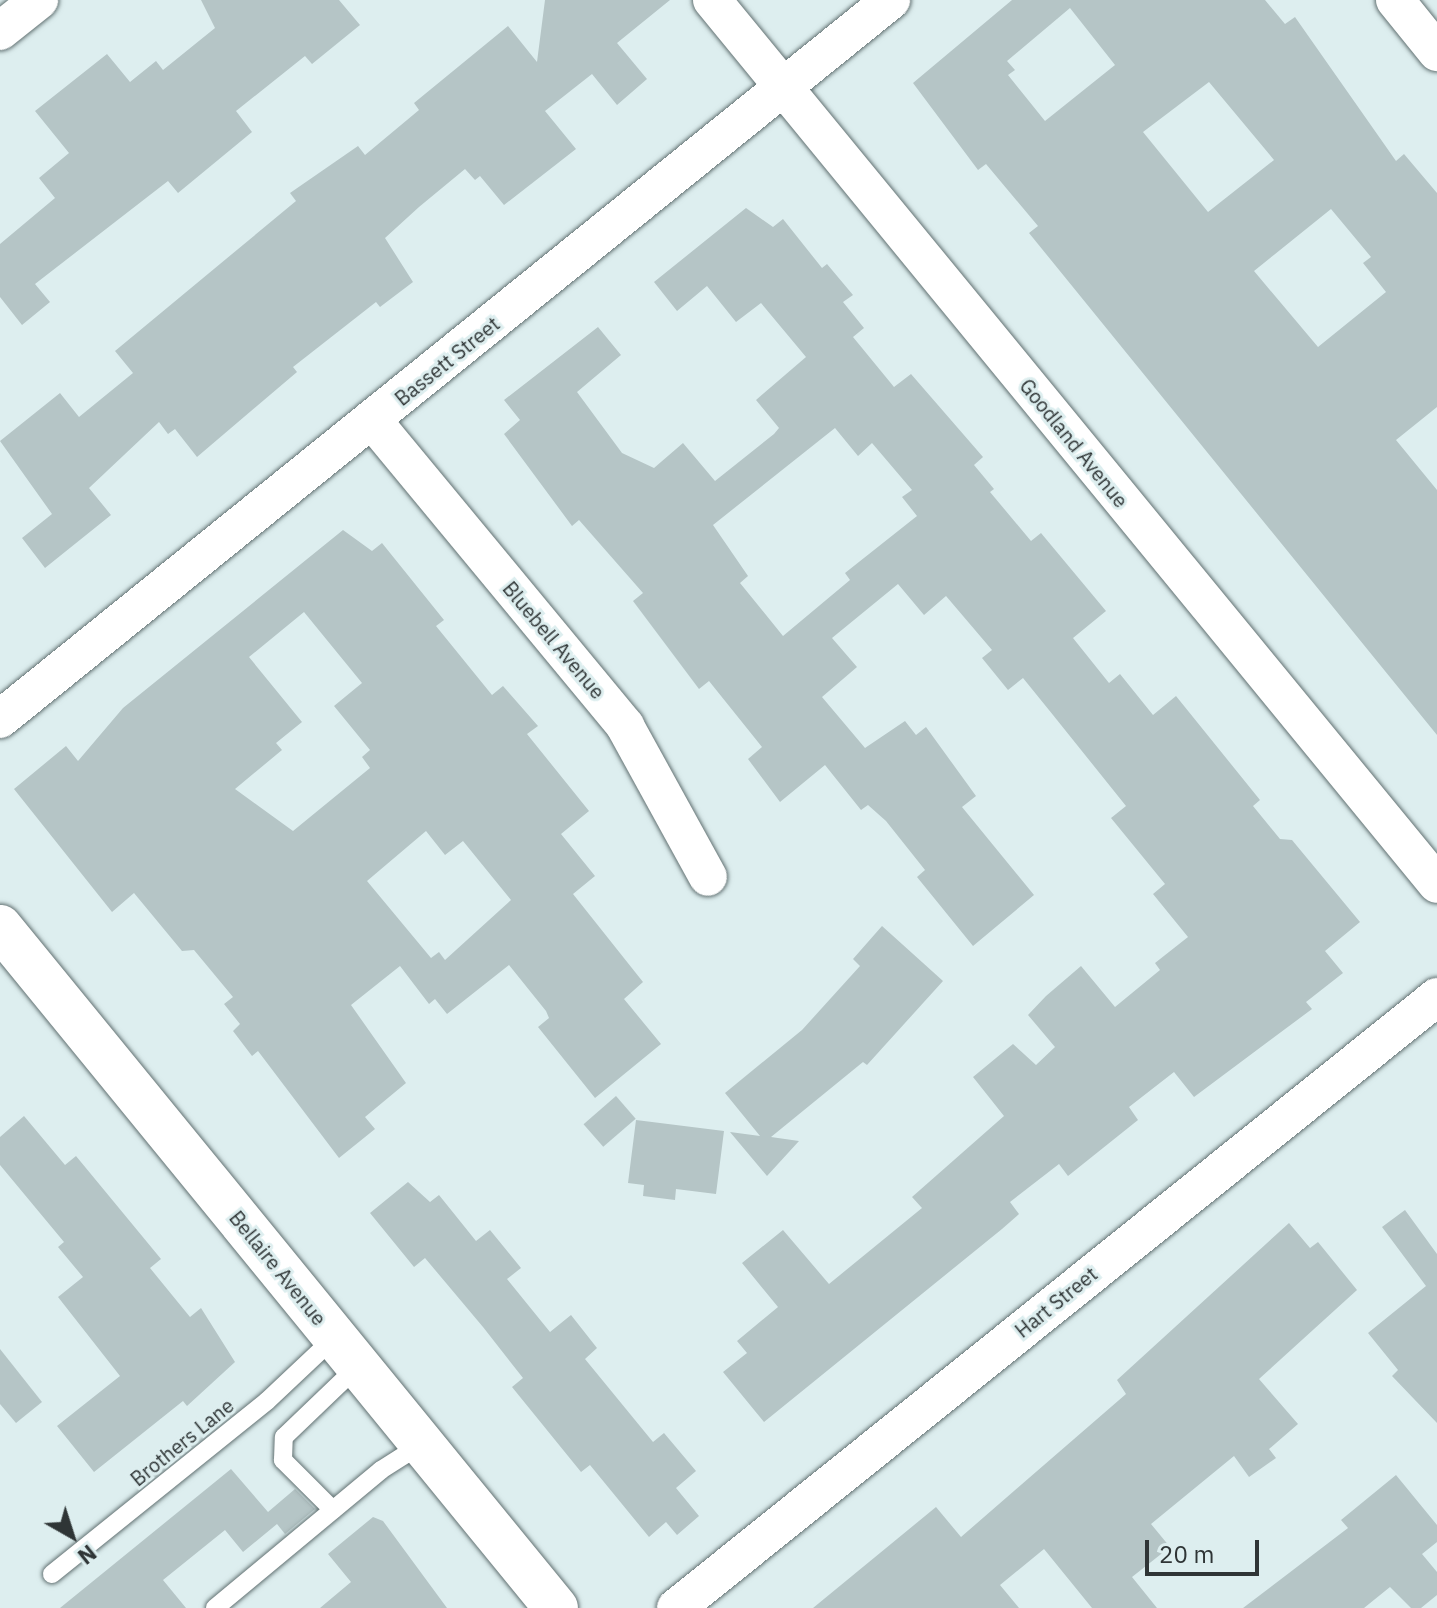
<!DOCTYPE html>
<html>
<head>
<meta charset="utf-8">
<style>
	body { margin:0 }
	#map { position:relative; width:1437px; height:1608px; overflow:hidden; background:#ddeeef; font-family:"IBM Plex Sans",sans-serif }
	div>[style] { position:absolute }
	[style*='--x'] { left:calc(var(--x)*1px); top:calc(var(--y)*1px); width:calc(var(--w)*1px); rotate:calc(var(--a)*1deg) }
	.building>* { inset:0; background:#b5c5c6; transform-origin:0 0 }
	.roads { filter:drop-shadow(0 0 2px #627172) drop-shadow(0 0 2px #627172) }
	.lane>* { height:18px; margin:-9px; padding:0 9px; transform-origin:9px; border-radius:9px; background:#fff }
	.street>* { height:38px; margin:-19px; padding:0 19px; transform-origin:19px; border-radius:19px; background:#fff }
	.secondary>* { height:44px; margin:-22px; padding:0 22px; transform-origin:22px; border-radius:22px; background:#fff }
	span { translate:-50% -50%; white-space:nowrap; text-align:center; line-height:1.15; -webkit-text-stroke:6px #ddeeef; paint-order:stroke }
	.street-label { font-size:20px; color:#2f3536 }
	.north { position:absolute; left:32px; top:1496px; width:80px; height:80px; -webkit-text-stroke:6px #ddeeef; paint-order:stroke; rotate:141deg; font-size:22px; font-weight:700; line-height:32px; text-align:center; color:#2f3536 }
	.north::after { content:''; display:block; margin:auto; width:28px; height:36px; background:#2f3536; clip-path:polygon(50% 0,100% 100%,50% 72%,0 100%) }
	.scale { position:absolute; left:1145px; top:1540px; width:114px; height:36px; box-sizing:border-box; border:4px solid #2f3536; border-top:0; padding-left:10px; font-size:24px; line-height:28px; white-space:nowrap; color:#2f3536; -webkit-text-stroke:6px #ddeeef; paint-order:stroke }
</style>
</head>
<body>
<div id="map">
	<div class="building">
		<div style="clip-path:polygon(201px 0,339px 0,360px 25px,312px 64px,305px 56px,236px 111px,252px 132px,178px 193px,168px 181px,35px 284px,50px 302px,22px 325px,0 297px,0 244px,55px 198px,39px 178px,69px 153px,35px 111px,107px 54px,130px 82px,156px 61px,163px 70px,215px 28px)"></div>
		<div style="clip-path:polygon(545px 0,670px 0,617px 43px,647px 79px,617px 105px,592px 74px,545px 111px,576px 149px,504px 205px,480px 176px,475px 180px,465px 169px,419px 207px,385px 238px,413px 282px,380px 307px,376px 302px,293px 367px,297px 372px,197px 457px,175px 429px,168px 434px,159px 422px,89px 488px,111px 515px,45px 568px,22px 538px,52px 514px,0 441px,60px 393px,79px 417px,133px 373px,115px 351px,296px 201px,290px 193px,358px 146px,365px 155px,419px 110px,414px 103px,508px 26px,537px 62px)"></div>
		<div style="clip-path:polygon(evenodd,1012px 0,1265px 0,1285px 24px,1295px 17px,1396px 161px,1404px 154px,1437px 193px,1437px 407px,1396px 440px,1437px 490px,1437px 735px,1029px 233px,1038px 226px,986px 164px,978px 170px,913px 83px,1012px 0,1070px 8px,1115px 65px,1045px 121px,1008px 75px,1015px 70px,1007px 61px,1070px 8px,1012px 0,1209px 82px,1274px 160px,1208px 212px,1143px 132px,1209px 82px,1012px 0,1331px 209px,1371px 257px,1363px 263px,1386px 292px,1318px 347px,1254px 271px,1331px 209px)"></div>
		<div style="clip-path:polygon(evenodd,746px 208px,773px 227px,783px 219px,822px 268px,827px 264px,853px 295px,843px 302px,864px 328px,853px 337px,894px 387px,911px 374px,983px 457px,974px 465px,994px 489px,990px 492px,1031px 541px,1041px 533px,1106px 611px,1073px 638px,1109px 683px,1120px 674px,1153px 715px,1176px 696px,1260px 800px,1253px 806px,1280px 839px,1292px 840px,1360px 922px,1325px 951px,1343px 973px,1306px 1002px,1312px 1009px,1194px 1097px,1174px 1072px,1129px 1107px,1138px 1120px,1068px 1176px,1059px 1164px,1010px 1202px,1019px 1214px,1002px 1229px,764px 1422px,723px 1372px,747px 1353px,737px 1341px,778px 1307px,742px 1263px,783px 1230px,829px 1284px,922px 1208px,912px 1197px,1004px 1116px,973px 1077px,1013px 1044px,1036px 1065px,1055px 1047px,1028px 1015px,1046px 996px,1081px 966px,1115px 1007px,1160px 970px,1155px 963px,1188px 937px,1153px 894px,1165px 884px,1111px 818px,1126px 806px,1053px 715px,1023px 678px,1008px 690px,982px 658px,992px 650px,946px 596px,924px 615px,898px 584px,832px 638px,857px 667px,822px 697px,865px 748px,905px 721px,916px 735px,926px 727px,976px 796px,962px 807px,1034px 895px,973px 946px,917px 877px,925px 870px,886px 821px,868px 805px,861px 810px,825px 765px,780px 802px,748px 759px,762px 747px,709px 681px,699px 689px,633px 601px,643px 593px,579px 520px,572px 526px,504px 434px,520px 420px,504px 400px,598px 327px,621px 355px,577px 392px,622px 453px,654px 468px,683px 443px,715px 481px,774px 434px,779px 428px,756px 400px,806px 357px,761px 303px,736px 322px,707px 286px,677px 311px,654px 282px,746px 208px,835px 428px,858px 456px,872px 443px,912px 490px,902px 497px,917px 516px,845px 573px,850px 580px,783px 636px,740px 583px,748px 576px,713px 525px,835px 428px)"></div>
		<div style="clip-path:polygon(evenodd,343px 530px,372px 551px,382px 543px,444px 620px,436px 626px,492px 695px,503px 686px,538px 726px,527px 734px,589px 811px,561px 834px,595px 876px,573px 894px,643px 982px,624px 999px,661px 1044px,595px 1098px,538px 1027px,549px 1018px,546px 1011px,509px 965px,447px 1014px,435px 999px,429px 1004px,400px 966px,351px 1005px,406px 1083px,365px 1117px,375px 1129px,339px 1158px,258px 1051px,252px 1056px,233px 1031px,240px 1024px,224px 1004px,233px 997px,194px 950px,182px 951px,134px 893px,112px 912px,14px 789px,66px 746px,78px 761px,123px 708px,343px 530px,304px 612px,362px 683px,334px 706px,370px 750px,362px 757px,370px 768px,293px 831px,235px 789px,282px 750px,276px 743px,302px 722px,249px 657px,304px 612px,343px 530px,426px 831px,445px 855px,463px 841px,511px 900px,445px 960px,439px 952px,431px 958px,367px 881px,426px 831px)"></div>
		<div style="clip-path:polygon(882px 926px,943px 981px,867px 1065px,863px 1062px,771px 1137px,799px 1141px,767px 1176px,730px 1132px,760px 1136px,725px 1093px,802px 1030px,860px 966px,853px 959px)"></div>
		<div style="left:616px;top:1096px;width:30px;height:43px;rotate:49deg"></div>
		<div style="clip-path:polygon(24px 1116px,65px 1165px,76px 1156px,161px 1259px,150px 1268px,190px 1317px,201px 1308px,235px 1362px,187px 1406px,183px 1401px,94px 1472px,57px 1426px,120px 1376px,58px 1297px,83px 1277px,58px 1247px,64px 1242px,0 1165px,0 1137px)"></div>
		<div style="clip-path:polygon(636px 1120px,724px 1131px,716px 1194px,676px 1189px,675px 1200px,643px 1196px,644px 1185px,628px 1183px)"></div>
		<div style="clip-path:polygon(408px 1182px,430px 1202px,439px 1195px,476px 1241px,490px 1230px,521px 1268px,507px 1279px,550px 1332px,571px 1315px,597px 1348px,585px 1359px,653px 1442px,664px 1433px,696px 1471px,676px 1488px,699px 1516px,677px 1535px,666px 1522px,649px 1537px,590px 1465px,581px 1472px,512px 1387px,523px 1378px,483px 1327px,425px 1258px,414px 1267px,370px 1213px)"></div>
		<div style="clip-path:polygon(1405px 1210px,1437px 1254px,1437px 1423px,1392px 1376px,1398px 1370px,1368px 1333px,1426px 1286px,1382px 1227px)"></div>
		<div style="clip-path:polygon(1289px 1223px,1310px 1248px,1318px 1242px,1357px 1290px,1259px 1379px,1298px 1424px,1269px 1449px,1276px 1458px,1249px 1477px,1234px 1456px,1151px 1524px,1170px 1547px,1132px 1577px,1157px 1608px,1092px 1608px,1044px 1549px,1000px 1585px,1019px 1608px,813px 1608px,936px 1507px,961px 1537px,1126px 1394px,1117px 1380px)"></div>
		<div style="clip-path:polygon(0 1349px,42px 1402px,16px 1423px,0 1404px)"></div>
		<div style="clip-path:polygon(231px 1469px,268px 1512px,295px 1489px,315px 1509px,285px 1534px,277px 1524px,243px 1552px,225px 1530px,163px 1580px,186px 1608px,60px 1608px)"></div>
		<div style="clip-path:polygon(1396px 1475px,1437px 1525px,1437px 1542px,1422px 1554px,1437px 1572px,1437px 1595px,1421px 1608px,1411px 1608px,1390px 1587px,1364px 1608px,1243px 1608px,1348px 1528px,1341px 1520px)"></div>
		<div style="clip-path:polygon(373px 1517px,383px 1521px,447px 1608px,320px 1608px,351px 1582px,328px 1554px)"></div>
	</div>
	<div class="roads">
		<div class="lane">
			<div style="--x:333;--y:1510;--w:71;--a:-135"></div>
			<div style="--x:283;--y:1460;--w:23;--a:-88"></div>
			<div style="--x:284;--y:1437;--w:103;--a:-43.8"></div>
			<div style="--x:52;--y:1574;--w:276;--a:-38.8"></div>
			<div style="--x:267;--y:1401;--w:93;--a:-43.3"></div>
			<div style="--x:215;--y:1608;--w:216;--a:-39.7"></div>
			<div style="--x:381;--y:1470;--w:49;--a:-32.4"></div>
		</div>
		<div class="street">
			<div style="--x:712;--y:0;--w:1143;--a:50.64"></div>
			<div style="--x:1395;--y:0;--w:67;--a:51.1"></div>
			<div style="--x:0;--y:31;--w:50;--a:-38.5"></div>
			<div style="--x:373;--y:421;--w:396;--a:50.4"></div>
			<div style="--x:625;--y:726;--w:172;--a:61.2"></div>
			<div style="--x:0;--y:719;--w:1145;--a:-38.9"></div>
			<div style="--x:676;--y:1608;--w:976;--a:-38.76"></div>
		</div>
		<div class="secondary">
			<div style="--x:0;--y:927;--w:879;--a:50.77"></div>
		</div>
	</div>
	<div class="street-label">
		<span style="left:447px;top:361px;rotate:-39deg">Bassett Street</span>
		<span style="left:1074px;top:443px;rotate:51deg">Goodland Avenue</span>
		<span style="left:554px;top:640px;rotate:50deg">Bluebell Avenue</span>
		<span style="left:278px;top:1268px;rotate:51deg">Bellaire Avenue</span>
		<span style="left:1056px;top:1302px;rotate:-39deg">Hart Street</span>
		<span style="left:182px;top:1442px;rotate:-39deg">Brothers Lane</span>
	</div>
	<div class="north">N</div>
	<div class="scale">20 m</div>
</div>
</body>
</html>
